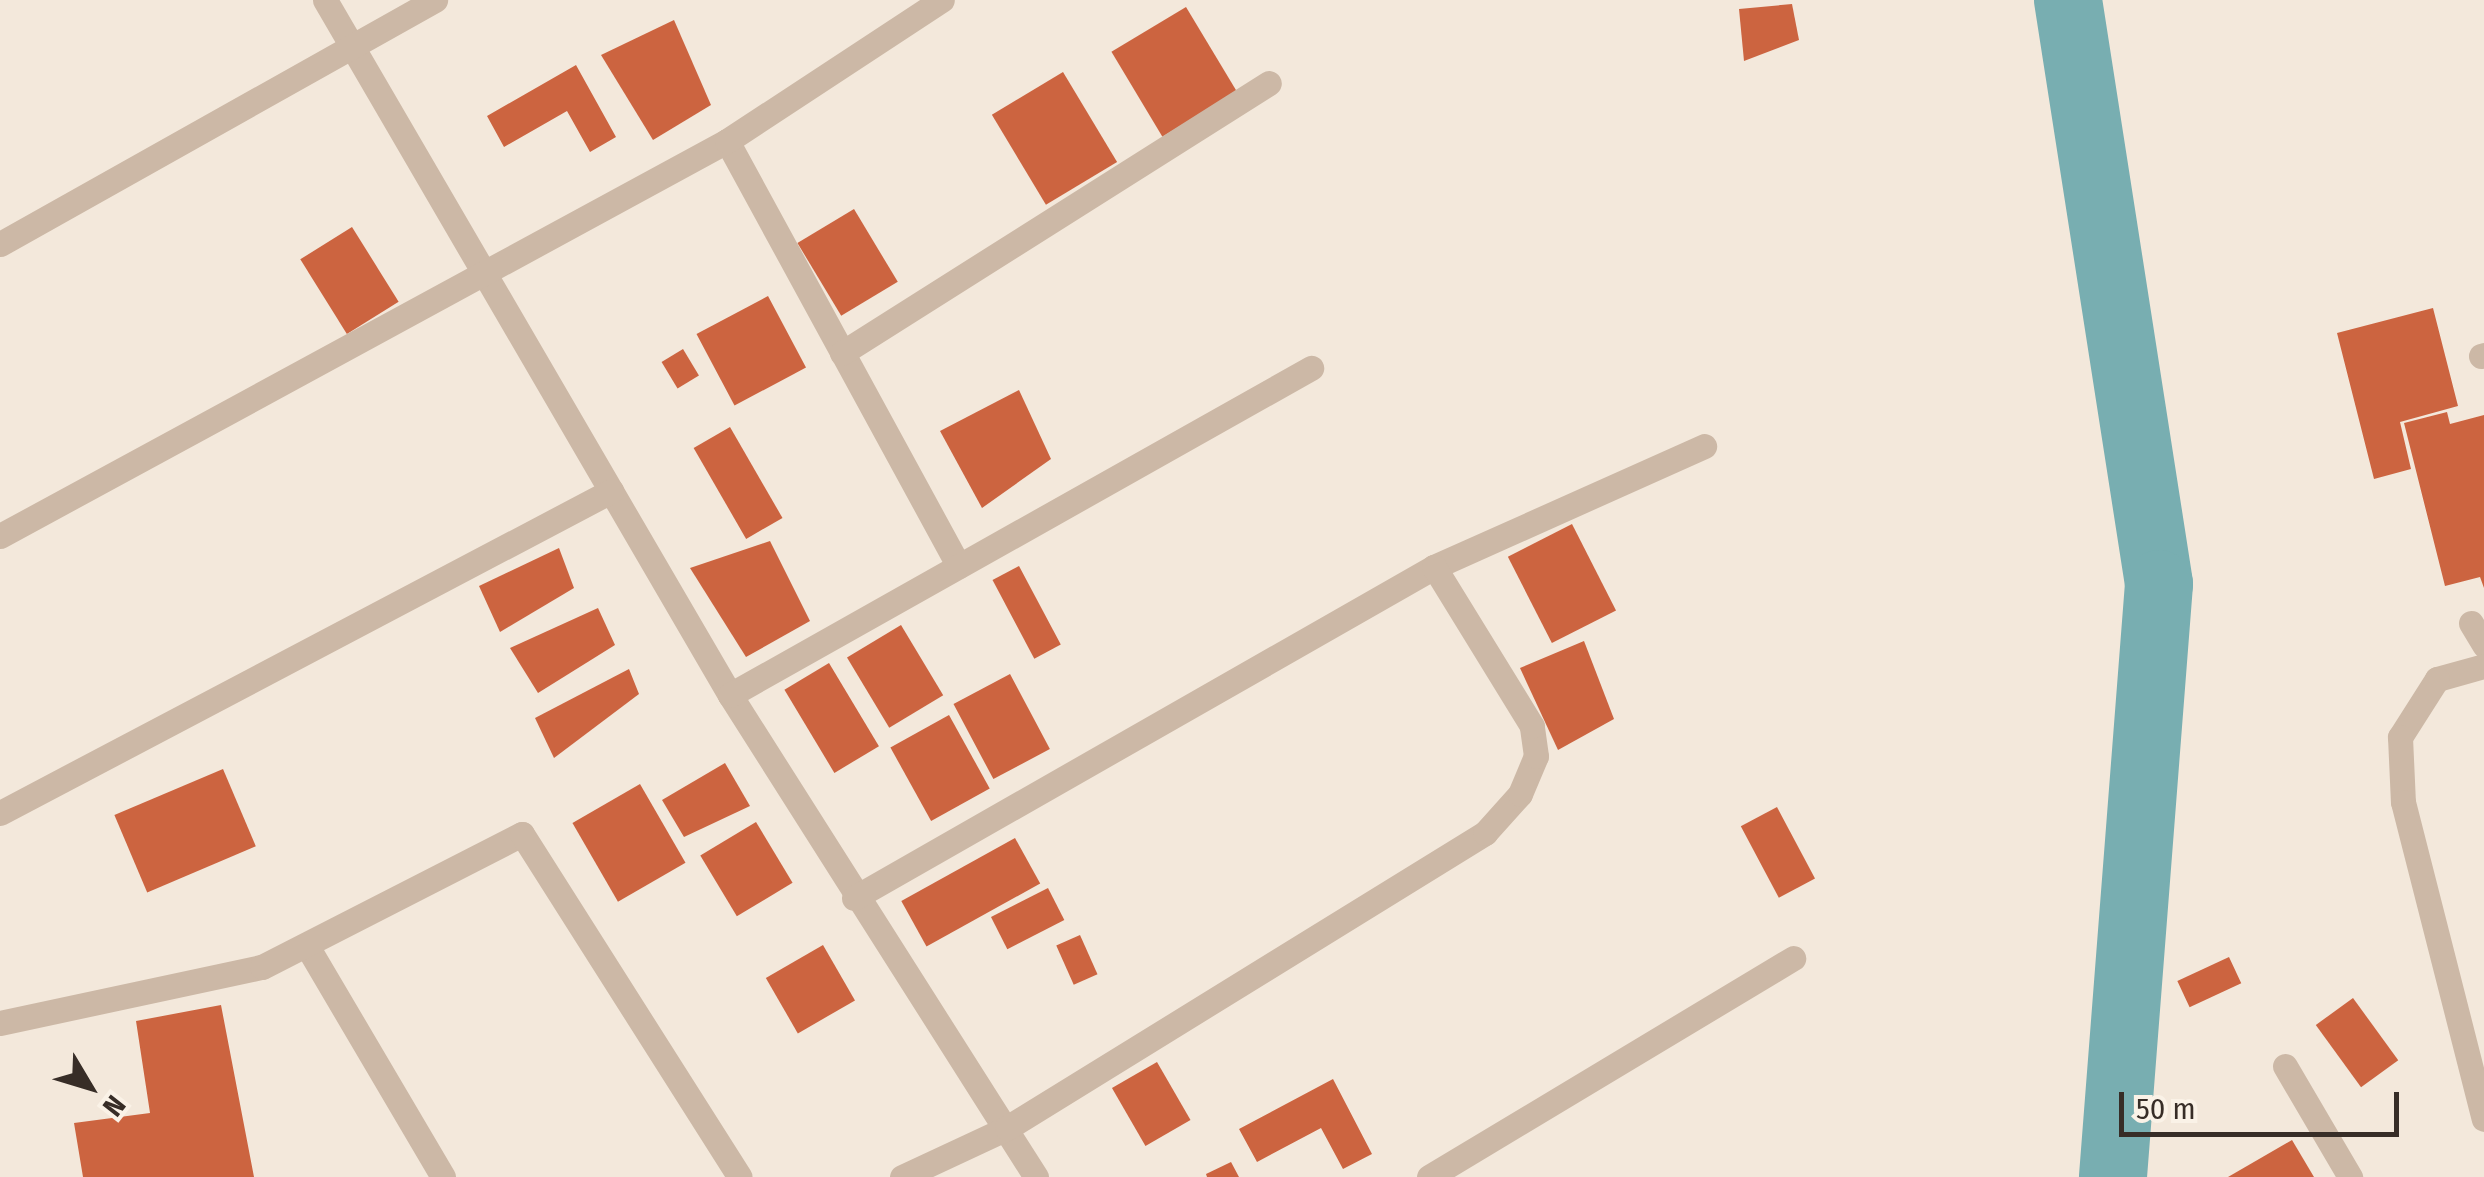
<!DOCTYPE html>
<html>
<head>
<meta charset="utf-8">
<style>
	body { margin:0 }
	#map { position:relative; width:2484px; height:1177px; overflow:hidden; background:#f3e8db; font-family:"Fira Sans Condensed",sans-serif }
	div>[style] { position:absolute }
	[style*='--x'] { left:calc(var(--x)*1px); top:calc(var(--y)*1px); width:calc(var(--w)*1px); rotate:calc(var(--a)*1deg) }
	.river>* { height:68px; margin:-34px; padding:0 34px; transform-origin:34px; border-radius:34px; background:#78aeb1 }
	.building>* { inset:0; background:#cc6440; transform-origin:0 0 }
	.minor>* { height:25px; margin:-12.5px; padding:0 12.5px; transform-origin:12.5px; border-radius:12.5px; background:#ccb8a6 }
	span { translate:-50% -50%; white-space:nowrap; text-align:center; line-height:1.15; -webkit-text-stroke:9px #faf2e7; paint-order:stroke }
	.north { position:absolute; left:40px; top:1037px; width:100px; height:100px; -webkit-text-stroke:8px #faf2e7; paint-order:stroke; rotate:128deg; font-size:28px; font-weight:700; line-height:40px; text-align:center; color:#372d27 }
	.north::after { content:''; display:block; margin:auto; width:35px; height:45px; background:#372d27; clip-path:polygon(50% 0,100% 100%,50% 72%,0 100%) }
	.scale { position:absolute; left:2119px; top:1092px; width:280px; height:45px; box-sizing:border-box; border:5px solid #372d27; border-top:0; padding-left:12px; font-size:30px; line-height:35px; white-space:nowrap; color:#372d27; -webkit-text-stroke:8px #faf2e7; paint-order:stroke }
</style>
</head>
<body>
<div id="map">
	<div class="river">
		<div style="--x:2068;--y:0;--w:591;--a:81.14"></div>
		<div style="--x:2159;--y:584;--w:595;--a:94.44"></div>
	</div>
	<div class="building">
		<div style="clip-path:polygon(1792px 4px,1799px 40px,1744px 61px,1739px 9px)"></div>
		<div style="left:1186px;top:7px;width:99px;height:87px;rotate:59deg"></div>
		<div style="clip-path:polygon(674px 20px,711px 105px,653px 140px,601px 55px)"></div>
		<div style="clip-path:polygon(576px 65px,616px 137px,590px 152px,567px 111px,504px 147px,487px 116px)"></div>
		<div style="left:1063px;top:72px;width:105px;height:83px;rotate:59deg"></div>
		<div style="left:854px;top:209px;width:85px;height:66px;rotate:59deg"></div>
		<div style="left:352px;top:227px;width:88px;height:61px;rotate:58deg"></div>
		<div style="left:768px;top:296px;width:81px;height:81px;rotate:62deg"></div>
		<div style="clip-path:polygon(2433px 308px,2458px 406px,2400px 422px,2411px 469px,2374px 479px,2337px 333px)"></div>
		<div style="left:683px;top:349px;width:31px;height:25px;rotate:59deg"></div>
		<div style="clip-path:polygon(1019px 390px,1051px 459px,982px 508px,940px 431px)"></div>
		<div style="clip-path:polygon(2447px 412px,2450px 424px,2484px 415px,2484px 588px,2480px 577px,2445px 586px,2404px 423px)"></div>
		<div style="left:730px;top:427px;width:105px;height:42px;rotate:60deg"></div>
		<div style="left:1572px;top:524px;width:97px;height:72px;rotate:63deg"></div>
		<div style="clip-path:polygon(770px 541px,810px 621px,746px 657px,690px 568px)"></div>
		<div style="clip-path:polygon(559px 548px,574px 588px,500px 632px,479px 586px)"></div>
		<div style="left:1019px;top:566px;width:89px;height:30px;rotate:62deg"></div>
		<div style="clip-path:polygon(598px 608px,615px 645px,538px 693px,510px 648px)"></div>
		<div style="left:901px;top:625px;width:82px;height:63px;rotate:59deg"></div>
		<div style="clip-path:polygon(1584px 641px,1614px 719px,1558px 750px,1520px 668px)"></div>
		<div style="left:829px;top:663px;width:97px;height:52px;rotate:59deg"></div>
		<div style="clip-path:polygon(629px 669px,639px 694px,554px 758px,535px 718px)"></div>
		<div style="left:1010px;top:674px;width:85px;height:64px;rotate:62deg"></div>
		<div style="left:949px;top:715px;width:84px;height:67px;rotate:61deg"></div>
		<div style="clip-path:polygon(725px 763px,750px 806px,684px 837px,662px 800px)"></div>
		<div style="left:223px;top:769px;width:84px;height:118px;rotate:67deg"></div>
		<div style="left:640px;top:784px;width:91px;height:78px;rotate:60deg"></div>
		<div style="left:1777px;top:807px;width:81px;height:41px;rotate:62deg"></div>
		<div style="left:756px;top:822px;width:71px;height:65px;rotate:59deg"></div>
		<div style="left:1015px;top:838px;width:52px;height:130px;rotate:61deg"></div>
		<div style="left:1048px;top:888px;width:36px;height:64px;rotate:63deg"></div>
		<div style="left:1080px;top:935px;width:43px;height:26px;rotate:66deg"></div>
		<div style="left:823px;top:945px;width:64px;height:66px;rotate:60deg"></div>
		<div style="left:2229px;top:957px;width:29px;height:57px;rotate:65deg"></div>
		<div style="left:2353px;top:998px;width:77px;height:46px;rotate:54deg"></div>
		<div style="clip-path:polygon(221px 1005px,254px 1177px,83px 1177px,74px 1123px,150px 1113px,136px 1021px)"></div>
		<div style="left:1157px;top:1062px;width:67px;height:52px;rotate:60deg"></div>
		<div style="clip-path:polygon(1333px 1079px,1372px 1154px,1343px 1169px,1321px 1128px,1257px 1162px,1239px 1129px)"></div>
		<div style="clip-path:polygon(2292px 1140px,2314px 1177px,2228px 1177px)"></div>
		<div style="clip-path:polygon(1231px 1162px,1239px 1177px,1207px 1177px,1206px 1174px)"></div>
	</div>
	<div class="minor">
		<div style="--x:325;--y:0;--w:804;--a:59.77"></div>
		<div style="--x:730;--y:695;--w:571;--a:57.59"></div>
		<div style="--x:727;--y:141;--w:484;--a:61.4"></div>
		<div style="--x:0;--y:244;--w:499;--a:-29.3"></div>
		<div style="--x:842;--y:353;--w:505;--a:-32.31"></div>
		<div style="--x:2481;--y:356;--w:3;--a:-18"></div>
		<div style="--x:0;--y:536;--w:827;--a:-28.52"></div>
		<div style="--x:727;--y:141;--w:257;--a:-33.3"></div>
		<div style="--x:2471;--y:623;--w:26;--a:59"></div>
		<div style="--x:2484;--y:666;--w:49;--a:164.5"></div>
		<div style="--x:2437;--y:679;--w:69;--a:122.5"></div>
		<div style="--x:2400;--y:737;--w:65;--a:87.4"></div>
		<div style="--x:2403;--y:802;--w:327;--a:75.7"></div>
		<div style="--x:730;--y:695;--w:667;--a:-29.37"></div>
		<div style="--x:0;--y:813;--w:691;--a:-27.79"></div>
		<div style="--x:854;--y:898;--w:668;--a:-29.71"></div>
		<div style="--x:1434;--y:567;--w:296;--a:-24.1"></div>
		<div style="--x:307;--y:946;--w:268;--a:59.5"></div>
		<div style="--x:0;--y:1023;--w:268;--a:-12.1"></div>
		<div style="--x:262;--y:967;--w:292;--a:-27.1"></div>
		<div style="--x:522;--y:834;--w:406;--a:57.6"></div>
		<div style="--x:2285;--y:1066;--w:129;--a:59.6"></div>
		<div style="--x:902;--y:1177;--w:116;--a:-25"></div>
		<div style="--x:1007;--y:1128;--w:562;--a:-31.68"></div>
		<div style="--x:1485;--y:833;--w:52;--a:-48.1"></div>
		<div style="--x:1520;--y:794;--w:41;--a:-67.2"></div>
		<div style="--x:1536;--y:756;--w:30;--a:-98"></div>
		<div style="--x:1532;--y:726;--w:187;--a:-121.6"></div>
		<div style="--x:1429;--y:1177;--w:425;--a:-31"></div>
	</div>
	<div class="north">N</div>
	<div class="scale">50 m</div>
</div>
</body>
</html>
